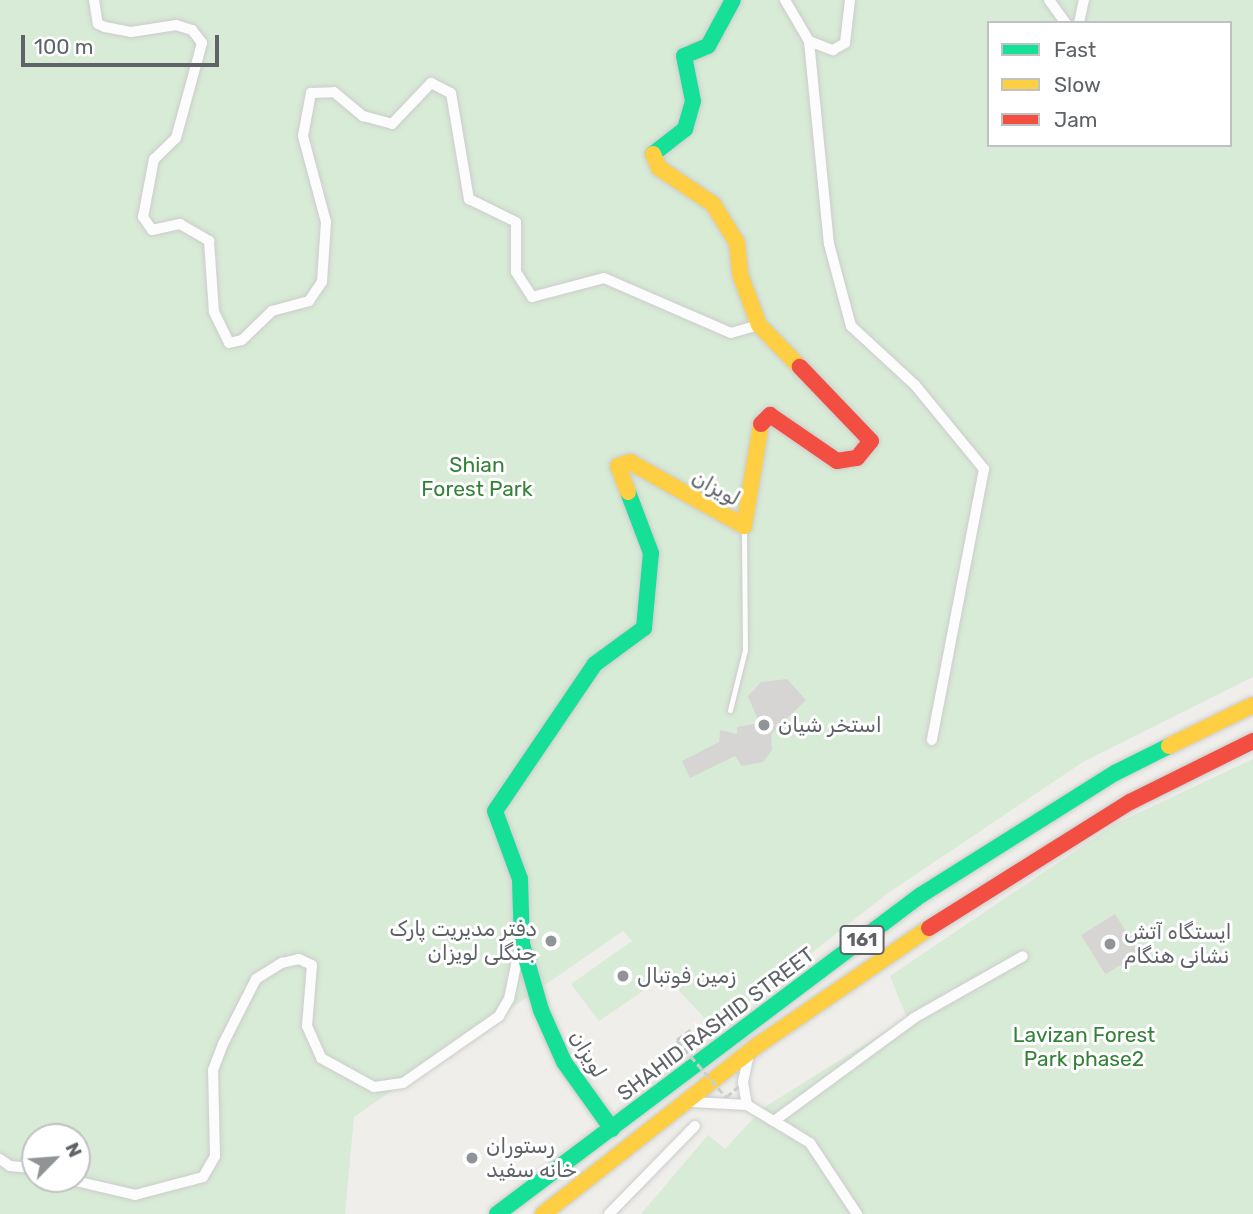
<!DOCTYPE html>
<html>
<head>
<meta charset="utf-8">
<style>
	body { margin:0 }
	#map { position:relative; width:1253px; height:1214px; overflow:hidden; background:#efeeea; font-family:Rubik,Cairo,sans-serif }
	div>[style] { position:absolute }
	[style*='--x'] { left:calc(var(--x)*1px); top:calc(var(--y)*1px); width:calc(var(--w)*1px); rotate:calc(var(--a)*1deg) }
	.green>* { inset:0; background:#d8ebd6 }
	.building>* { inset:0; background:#d6d5d3; transform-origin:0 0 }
	.roads { filter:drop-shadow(0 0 2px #cbcccc) drop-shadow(0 0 2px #cbcccc) }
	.lane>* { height:5px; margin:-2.5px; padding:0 2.5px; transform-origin:2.5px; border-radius:2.5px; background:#fdfcfc }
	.street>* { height:10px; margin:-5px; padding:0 5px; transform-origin:5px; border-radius:5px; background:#fdfcfc }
	.fast>* { height:16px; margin:-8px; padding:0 8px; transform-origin:8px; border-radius:8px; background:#16e098 }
	.slow>* { height:16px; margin:-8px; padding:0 8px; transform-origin:8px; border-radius:8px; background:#ffcf43 }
	.jam>* { height:16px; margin:-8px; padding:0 8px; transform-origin:8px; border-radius:8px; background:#f24e42 }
	.path-bridge>* { height:2.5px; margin-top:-1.25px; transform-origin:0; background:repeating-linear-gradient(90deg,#cacfcc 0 7px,transparent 0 10.5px) }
	.dots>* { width:19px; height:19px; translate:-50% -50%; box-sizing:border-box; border:4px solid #fff; border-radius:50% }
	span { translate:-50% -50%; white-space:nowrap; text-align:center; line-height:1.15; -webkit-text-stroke:6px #fff; paint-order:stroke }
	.shield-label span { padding:2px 5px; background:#fff; border:2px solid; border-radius:5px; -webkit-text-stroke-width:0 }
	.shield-label { font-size:19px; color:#5f6368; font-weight:700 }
	.park-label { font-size:21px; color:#348238 }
	.street-label { font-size:21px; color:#5f6368 }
	.poi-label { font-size:21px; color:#5f6368 }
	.left { translate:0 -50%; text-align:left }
	.right { translate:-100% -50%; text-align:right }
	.legend { position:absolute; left:987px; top:21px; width:245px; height:126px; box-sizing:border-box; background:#fff; border:2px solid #bfc1c3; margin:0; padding:9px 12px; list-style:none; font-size:21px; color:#5f6368 }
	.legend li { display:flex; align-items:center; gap:14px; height:35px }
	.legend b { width:35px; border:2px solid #bfc1c3 }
	.north { position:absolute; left:21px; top:1123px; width:70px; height:70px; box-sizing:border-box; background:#fff; border:2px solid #bfc1c3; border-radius:50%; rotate:65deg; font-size:19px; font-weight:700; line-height:28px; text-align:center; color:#5f6368 }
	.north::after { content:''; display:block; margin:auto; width:24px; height:32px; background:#919496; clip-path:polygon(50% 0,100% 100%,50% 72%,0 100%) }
	.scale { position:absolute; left:21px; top:35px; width:198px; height:32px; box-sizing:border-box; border:4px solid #5f6368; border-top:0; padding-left:9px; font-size:21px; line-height:24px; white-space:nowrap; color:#5f6368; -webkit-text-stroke:5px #fff; paint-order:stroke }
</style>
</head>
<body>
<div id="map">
	<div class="green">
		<div style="clip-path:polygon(evenodd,0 0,1253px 0,1253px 677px,1083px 762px,888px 893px,715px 1029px,665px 976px,599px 1021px,571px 984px,632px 941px,623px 931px,354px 1117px,345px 1214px,0 1214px,0 0,989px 23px,1230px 23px,1230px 145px,989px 145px,989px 23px,0 0,35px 1137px,77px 1137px,77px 1179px,35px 1179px,35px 1137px)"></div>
		<div style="clip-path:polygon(1253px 759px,1253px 1214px,641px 1214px,708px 1135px,725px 1149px,763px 1108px,907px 1018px,890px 976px,1115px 824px)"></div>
	</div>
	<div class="building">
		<div style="clip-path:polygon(787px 679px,806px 700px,771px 734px,772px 750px,763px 762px,742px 766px,735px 756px,690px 778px,682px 761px,719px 742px,720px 730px,737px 734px,737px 727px,759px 723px,748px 696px,761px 682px)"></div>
		<div style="left:1115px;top:914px;width:46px;height:40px;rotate:58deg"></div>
	</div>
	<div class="roads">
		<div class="lane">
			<div style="--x:730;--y:710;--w:62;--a:-76"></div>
			<div style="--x:745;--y:650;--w:124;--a:-90.5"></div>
		</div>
		<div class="street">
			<div style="--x:94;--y:0;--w:24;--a:81"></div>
			<div style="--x:98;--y:24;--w:8;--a:23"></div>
			<div style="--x:105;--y:27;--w:26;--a:11"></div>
			<div style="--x:131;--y:32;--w:46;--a:-8.8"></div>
			<div style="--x:176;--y:25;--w:17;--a:17"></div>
			<div style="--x:192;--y:30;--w:16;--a:52"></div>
			<div style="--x:202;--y:43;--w:98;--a:105.3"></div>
			<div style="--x:176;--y:138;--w:30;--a:136"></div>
			<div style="--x:154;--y:159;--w:59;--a:100.7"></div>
			<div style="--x:143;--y:217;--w:16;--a:55"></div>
			<div style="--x:152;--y:230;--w:29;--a:-12"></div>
			<div style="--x:180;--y:224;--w:34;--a:30"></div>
			<div style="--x:209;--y:241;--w:71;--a:86"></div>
			<div style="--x:214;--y:312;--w:34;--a:64"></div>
			<div style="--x:229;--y:343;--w:13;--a:-13"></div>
			<div style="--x:242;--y:340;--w:42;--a:-44"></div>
			<div style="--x:272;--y:311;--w:38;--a:-15"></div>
			<div style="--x:309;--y:301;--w:23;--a:-56"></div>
			<div style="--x:322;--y:282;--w:60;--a:-86.2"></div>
			<div style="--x:326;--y:222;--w:89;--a:-105"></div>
			<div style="--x:303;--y:136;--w:44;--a:-79.5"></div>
			<div style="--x:311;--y:93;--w:23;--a:-2"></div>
			<div style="--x:334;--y:92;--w:38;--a:40"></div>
			<div style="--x:363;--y:116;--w:30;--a:15"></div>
			<div style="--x:392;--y:124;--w:57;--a:-46.4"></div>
			<div style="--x:431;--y:83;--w:22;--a:27"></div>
			<div style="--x:451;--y:93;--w:108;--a:80.4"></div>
			<div style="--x:469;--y:199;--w:52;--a:26.1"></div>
			<div style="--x:516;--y:222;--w:50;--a:90"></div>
			<div style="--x:516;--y:272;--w:30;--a:57"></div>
			<div style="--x:532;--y:297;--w:74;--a:-14.8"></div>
			<div style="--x:604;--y:278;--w:138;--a:23.4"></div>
			<div style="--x:731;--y:333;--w:29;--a:-16"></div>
			<div style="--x:785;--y:0;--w:48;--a:59.7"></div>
			<div style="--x:809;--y:41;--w:26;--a:21"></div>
			<div style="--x:833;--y:50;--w:14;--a:-30"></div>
			<div style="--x:845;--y:43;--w:43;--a:-83.4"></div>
			<div style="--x:1049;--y:0;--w:29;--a:54"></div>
			<div style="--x:1079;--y:23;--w:24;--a:-78"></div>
			<div style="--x:809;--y:41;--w:204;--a:84.4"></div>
			<div style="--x:829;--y:244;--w:85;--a:75"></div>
			<div style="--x:851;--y:326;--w:87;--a:42.7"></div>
			<div style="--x:915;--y:385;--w:109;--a:50.6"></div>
			<div style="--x:984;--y:469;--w:276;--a:100.9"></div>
			<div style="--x:692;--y:1102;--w:55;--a:3.1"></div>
			<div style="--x:747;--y:1105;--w:31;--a:31"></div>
			<div style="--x:747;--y:1105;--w:23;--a:-100"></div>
			<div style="--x:743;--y:1082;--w:30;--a:-78"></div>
			<div style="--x:0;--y:1159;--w:12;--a:35"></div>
			<div style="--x:10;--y:1166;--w:25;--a:5"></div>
			<div style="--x:67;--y:1179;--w:70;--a:13.2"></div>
			<div style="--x:135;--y:1195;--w:70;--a:-14.8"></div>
			<div style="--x:203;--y:1177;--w:24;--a:-60"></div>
			<div style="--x:215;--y:1156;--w:86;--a:-91.3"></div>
			<div style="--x:213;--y:1070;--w:28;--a:-69"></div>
			<div style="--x:223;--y:1044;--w:73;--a:-63.1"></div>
			<div style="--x:256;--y:979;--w:31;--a:-32"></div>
			<div style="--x:282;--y:963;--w:17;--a:-13"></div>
			<div style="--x:299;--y:959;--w:14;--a:25"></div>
			<div style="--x:312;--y:965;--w:61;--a:94.7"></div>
			<div style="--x:307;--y:1026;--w:35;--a:66"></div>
			<div style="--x:321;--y:1058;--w:60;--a:28.7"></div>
			<div style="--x:374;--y:1087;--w:29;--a:-8"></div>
			<div style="--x:403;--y:1083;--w:117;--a:-34.9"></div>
			<div style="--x:499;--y:1016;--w:20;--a:-60"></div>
			<div style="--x:509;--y:999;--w:54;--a:-78.3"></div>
			<div style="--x:609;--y:1214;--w:123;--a:-45.7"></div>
			<div style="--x:857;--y:1214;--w:85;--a:-123.5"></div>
			<div style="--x:810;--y:1143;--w:42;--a:-148.6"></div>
			<div style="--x:774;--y:1121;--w:174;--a:-36.3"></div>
			<div style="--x:914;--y:1018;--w:125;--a:-29.6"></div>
		</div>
		<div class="fast">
			<div style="--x:653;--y:154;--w:41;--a:-38"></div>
			<div style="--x:685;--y:129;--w:29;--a:-74"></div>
			<div style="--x:693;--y:101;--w:46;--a:-101.3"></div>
			<div style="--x:684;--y:56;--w:26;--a:-23"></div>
			<div style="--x:708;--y:46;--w:52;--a:-61.5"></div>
			<div style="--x:612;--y:1129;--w:82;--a:-125.6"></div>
			<div style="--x:564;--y:1062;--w:57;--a:-113.9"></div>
			<div style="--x:541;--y:1010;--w:69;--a:-106.1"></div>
			<div style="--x:522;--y:944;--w:65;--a:-91.8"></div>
			<div style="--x:520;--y:879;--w:72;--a:-110.2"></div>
			<div style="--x:495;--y:811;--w:178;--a:-55.8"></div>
			<div style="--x:595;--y:664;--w:61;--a:-36.3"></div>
			<div style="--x:644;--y:628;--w:75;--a:-84.7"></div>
			<div style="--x:651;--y:553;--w:65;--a:-110.7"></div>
			<div style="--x:497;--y:1214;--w:531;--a:-36.96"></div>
			<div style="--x:921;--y:895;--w:229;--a:-32.2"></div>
			<div style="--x:1115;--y:773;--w:60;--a:-26.6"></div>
		</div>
		<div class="slow">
			<div style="--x:653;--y:154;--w:15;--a:67"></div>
			<div style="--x:659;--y:168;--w:65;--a:33.7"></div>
			<div style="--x:713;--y:204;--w:46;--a:58.4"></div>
			<div style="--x:737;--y:243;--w:31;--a:84"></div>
			<div style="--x:740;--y:274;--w:54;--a:69.6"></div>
			<div style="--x:759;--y:325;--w:59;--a:45.7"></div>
			<div style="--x:628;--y:492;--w:28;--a:-111"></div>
			<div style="--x:618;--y:466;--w:13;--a:-18"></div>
			<div style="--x:630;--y:462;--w:131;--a:29.3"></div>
			<div style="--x:744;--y:526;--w:103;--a:-80.5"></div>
			<div style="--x:1169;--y:746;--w:93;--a:-26"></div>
			<div style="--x:543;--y:1214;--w:273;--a:-38.2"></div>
			<div style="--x:758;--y:1045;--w:207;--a:-34.4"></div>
		</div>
		<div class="jam">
			<div style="--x:761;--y:424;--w:13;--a:-45"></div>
			<div style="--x:770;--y:415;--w:81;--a:34.5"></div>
			<div style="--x:837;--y:461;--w:20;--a:-9"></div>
			<div style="--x:857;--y:458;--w:22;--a:-51"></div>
			<div style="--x:871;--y:441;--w:103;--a:-133.8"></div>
			<div style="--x:929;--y:928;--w:237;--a:-32.1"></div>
			<div style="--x:1130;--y:802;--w:137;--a:-26.4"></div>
		</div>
	</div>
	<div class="path-bridge">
		<div style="--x:691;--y:1030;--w:17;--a:144"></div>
		<div style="--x:677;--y:1040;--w:75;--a:49.3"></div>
		<div style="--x:726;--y:1097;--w:16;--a:-40"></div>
	</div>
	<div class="dots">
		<div style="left:764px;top:725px;background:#919496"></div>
		<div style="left:551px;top:941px;background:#919496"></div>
		<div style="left:1110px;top:944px;background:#919496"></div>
		<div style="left:623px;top:976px;background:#919496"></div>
		<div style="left:472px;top:1158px;background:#919496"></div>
	</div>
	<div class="shield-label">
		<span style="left:862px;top:940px">161</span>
	</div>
	<div class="park-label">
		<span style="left:477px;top:477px">Shian<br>Forest Park</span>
		<span style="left:1084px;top:1047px">Lavizan Forest<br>Park phase2</span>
	</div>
	<div class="street-label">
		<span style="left:716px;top:488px;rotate:29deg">لویزان</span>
		<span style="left:716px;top:1024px;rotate:-37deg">SHAHID RASHID STREET</span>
		<span style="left:588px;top:1054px;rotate:59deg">لویزان</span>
	</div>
	<div class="poi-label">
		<span class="left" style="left:778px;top:725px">استخر شیان</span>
		<span class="right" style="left:537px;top:941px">دفتر مدیریت پارک<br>جنگلی لویزان</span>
		<span class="left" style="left:1124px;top:944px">ایستگاه آتش<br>نشانی هنگام</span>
		<span class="left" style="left:637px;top:976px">زمین فوتبال</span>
		<span class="left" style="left:486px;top:1158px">رستوران<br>خانه سفید</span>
	</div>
	<ul class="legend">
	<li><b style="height:9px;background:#16e098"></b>Fast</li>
	<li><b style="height:9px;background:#ffcf43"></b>Slow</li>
	<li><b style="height:9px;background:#f24e42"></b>Jam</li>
	</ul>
	<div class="north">N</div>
	<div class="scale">100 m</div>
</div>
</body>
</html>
